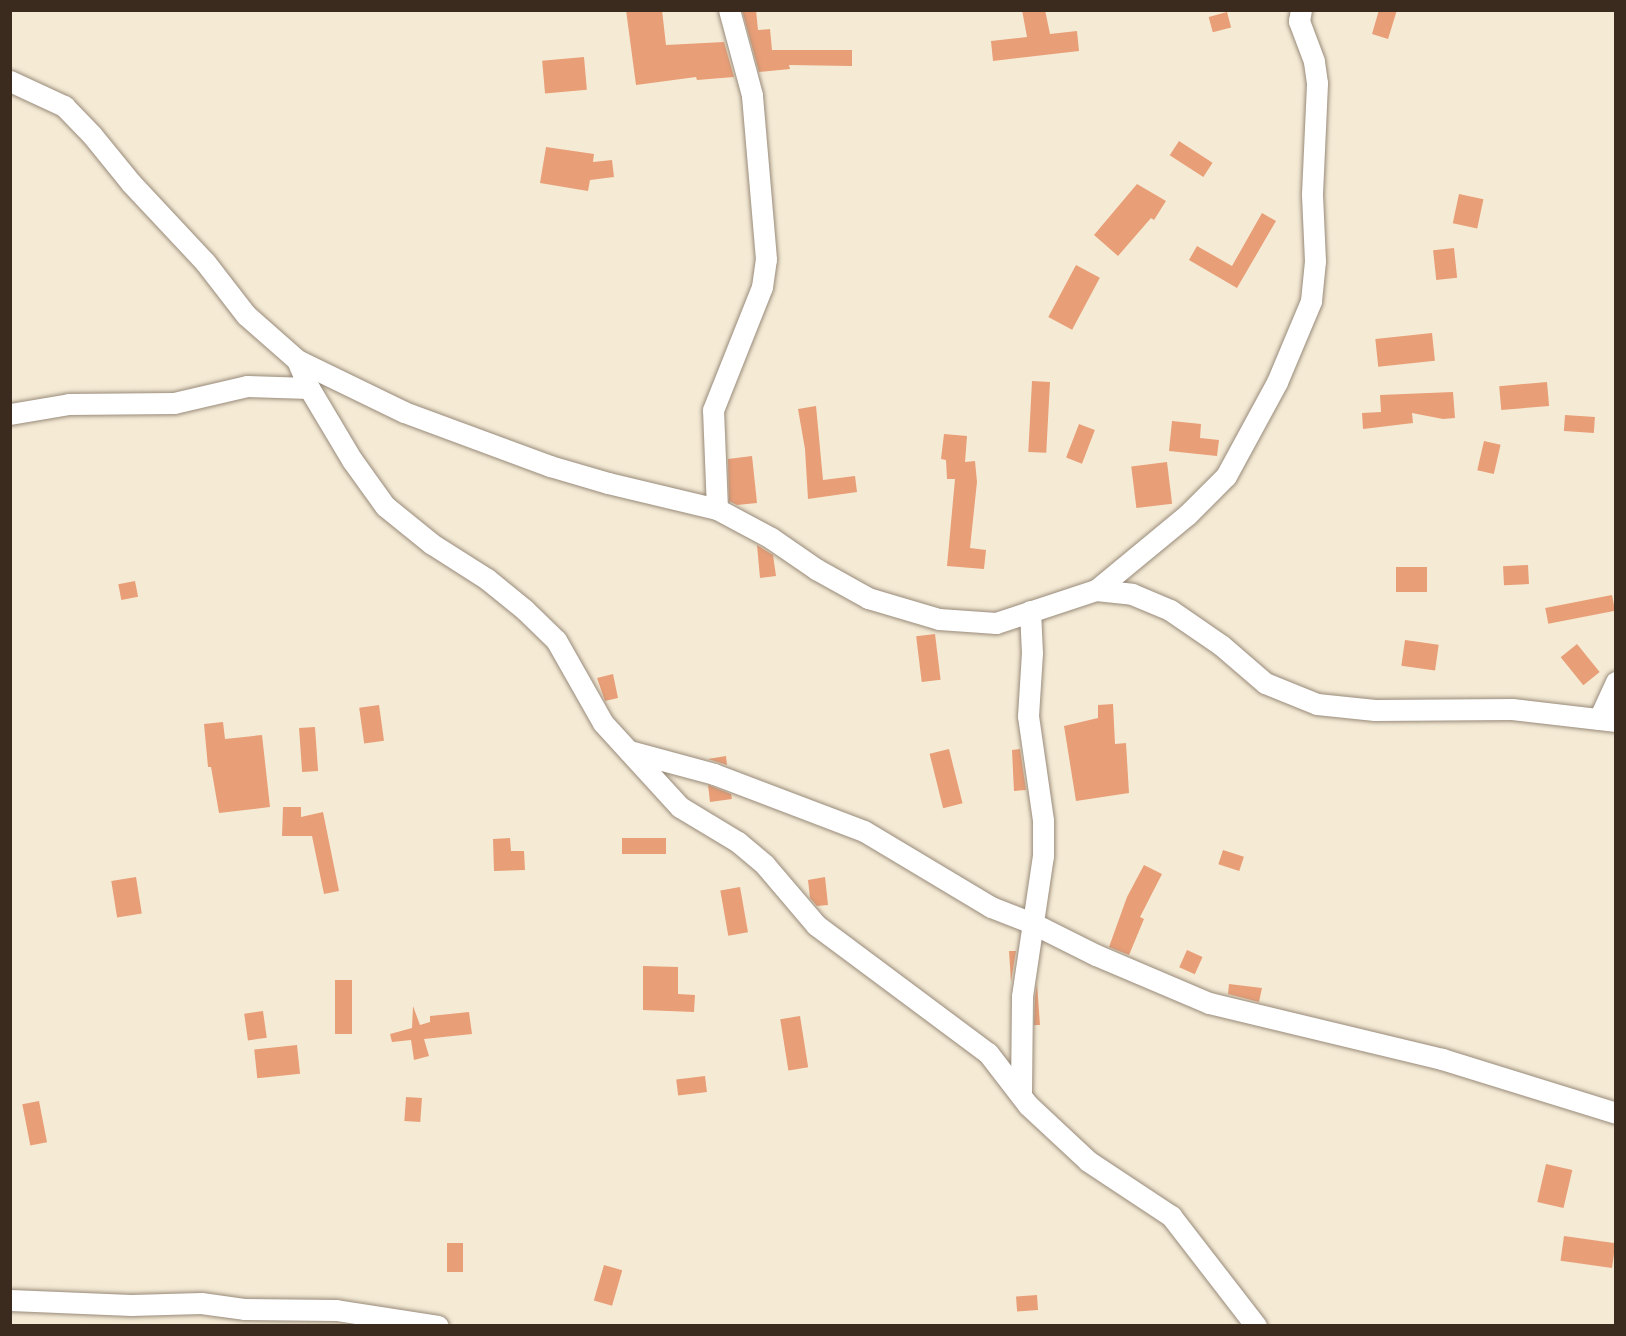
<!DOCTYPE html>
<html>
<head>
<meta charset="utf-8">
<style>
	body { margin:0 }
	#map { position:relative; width:1626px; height:1336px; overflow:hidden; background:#f5ebd5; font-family:Caveat,sans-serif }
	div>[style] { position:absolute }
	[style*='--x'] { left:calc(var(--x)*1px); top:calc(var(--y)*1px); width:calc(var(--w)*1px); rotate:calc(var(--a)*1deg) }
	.building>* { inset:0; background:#e89e77; transform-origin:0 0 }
	.roads { filter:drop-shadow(0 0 2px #988a7a) drop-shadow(0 0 2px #988a7a) }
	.minor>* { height:21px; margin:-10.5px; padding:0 10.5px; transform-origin:10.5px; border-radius:10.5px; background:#fff }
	span { translate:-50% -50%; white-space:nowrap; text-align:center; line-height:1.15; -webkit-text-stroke:4.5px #fbf7ec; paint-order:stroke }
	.frame { position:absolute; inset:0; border:12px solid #3b2a1e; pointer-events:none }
</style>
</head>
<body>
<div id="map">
	<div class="building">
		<div style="clip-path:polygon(626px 10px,662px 10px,666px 45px,724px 42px,734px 77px,697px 80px,696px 77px,636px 85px)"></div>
		<div style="clip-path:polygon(742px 10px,756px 10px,758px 30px,770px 29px,772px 50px,852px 50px,852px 66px,789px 65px,790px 69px,759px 72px)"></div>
		<div style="clip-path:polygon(1022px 10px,1045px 10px,1050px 34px,1077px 31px,1079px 51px,993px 61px,991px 41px,1027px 37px)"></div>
		<div style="clip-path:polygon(1379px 10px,1397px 10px,1388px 39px,1372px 34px)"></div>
		<div style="left:1227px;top:12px;width:16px;height:19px;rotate:75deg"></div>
		<div style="left:584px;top:57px;width:33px;height:42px;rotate:85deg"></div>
		<div style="left:1179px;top:141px;width:40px;height:17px;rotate:33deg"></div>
		<div style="clip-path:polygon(546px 147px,594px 154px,593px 162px,612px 160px,614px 177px,590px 180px,588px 191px,540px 183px)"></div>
		<div style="clip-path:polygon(1137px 184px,1166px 201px,1154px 220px,1151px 218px,1118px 256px,1094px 235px)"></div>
		<div style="left:1459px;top:194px;width:25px;height:30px;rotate:12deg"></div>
		<div style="clip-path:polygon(1262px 213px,1276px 221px,1237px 288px,1189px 260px,1197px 246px,1232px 266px)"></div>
		<div style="left:1454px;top:248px;width:30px;height:21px;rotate:84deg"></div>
		<div style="left:1076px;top:265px;width:27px;height:59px;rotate:28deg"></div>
		<div style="left:1432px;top:333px;width:28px;height:57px;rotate:84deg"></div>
		<div style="left:1032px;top:381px;width:18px;height:71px;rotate:3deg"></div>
		<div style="left:1547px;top:382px;width:24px;height:48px;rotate:85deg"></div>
		<div style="clip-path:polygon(1453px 392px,1455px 418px,1443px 419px,1412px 413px,1413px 423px,1363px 429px,1362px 413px,1381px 412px,1380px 395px)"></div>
		<div style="clip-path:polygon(816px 406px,823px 480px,855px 476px,857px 492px,808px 499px,805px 449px,798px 409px)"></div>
		<div style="left:1565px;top:415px;width:30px;height:16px;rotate:4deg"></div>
		<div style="clip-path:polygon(1172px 421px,1201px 424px,1200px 438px,1219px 440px,1217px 456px,1169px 451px)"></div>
		<div style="left:1079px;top:424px;width:17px;height:36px;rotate:21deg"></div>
		<div style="clip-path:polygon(944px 434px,967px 436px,965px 462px,975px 461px,977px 482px,970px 548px,986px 550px,984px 569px,947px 566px,955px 479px,947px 479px,946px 460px,941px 459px)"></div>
		<div style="left:1484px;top:441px;width:17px;height:30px;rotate:13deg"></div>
		<div style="clip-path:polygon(752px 456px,757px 503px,737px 505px,729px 501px,728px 459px)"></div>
		<div style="left:1167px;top:462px;width:42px;height:36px;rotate:83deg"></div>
		<div style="clip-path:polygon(757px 545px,773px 555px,776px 576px,760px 578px)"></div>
		<div style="left:1528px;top:565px;width:19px;height:25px;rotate:87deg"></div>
		<div style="left:1396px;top:567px;width:31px;height:25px"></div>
		<div style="left:135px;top:581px;width:16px;height:17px;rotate:79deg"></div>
		<div style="left:1612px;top:595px;width:16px;height:68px;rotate:79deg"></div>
		<div style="left:935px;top:634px;width:46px;height:19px;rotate:83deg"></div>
		<div style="left:1405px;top:640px;width:34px;height:26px;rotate:8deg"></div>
		<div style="left:1577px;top:644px;width:36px;height:21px;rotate:51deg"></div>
		<div style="clip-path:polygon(613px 674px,618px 698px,605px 701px,597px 678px)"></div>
		<div style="clip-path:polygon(1113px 704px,1115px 744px,1126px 743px,1129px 793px,1076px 801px,1064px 726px,1098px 718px,1098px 705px)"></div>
		<div style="left:379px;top:705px;width:36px;height:20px;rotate:82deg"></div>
		<div style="clip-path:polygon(223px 722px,225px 739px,262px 735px,270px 807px,219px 813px,211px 767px,208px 767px,204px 724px)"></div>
		<div style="left:315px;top:727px;width:44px;height:16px;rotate:86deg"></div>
		<div style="left:949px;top:749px;width:56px;height:20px;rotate:76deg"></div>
		<div style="clip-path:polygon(1020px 749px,1026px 790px,1014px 791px,1012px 750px)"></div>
		<div style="clip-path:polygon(726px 756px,727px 765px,708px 759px)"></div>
		<div style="clip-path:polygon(708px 785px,731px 794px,732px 799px,710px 802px)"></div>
		<div style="clip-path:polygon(283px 807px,301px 807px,301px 817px,323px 812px,339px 891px,324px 894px,312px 836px,282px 836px)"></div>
		<div style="clip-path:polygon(510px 838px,511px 851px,524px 851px,525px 870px,494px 871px,493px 839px)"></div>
		<div style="left:666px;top:838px;width:16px;height:44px;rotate:90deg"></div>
		<div style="left:1223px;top:850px;width:22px;height:15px;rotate:18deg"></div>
		<div style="clip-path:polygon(1144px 865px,1162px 874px,1140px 917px,1144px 919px,1129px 955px,1109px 947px,1127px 897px)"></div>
		<div style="left:136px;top:877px;width:37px;height:25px;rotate:81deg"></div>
		<div style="clip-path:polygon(825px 877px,828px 905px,817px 906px,810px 898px,808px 880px)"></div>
		<div style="left:740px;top:887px;width:46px;height:20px;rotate:80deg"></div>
		<div style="left:1187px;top:950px;width:17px;height:19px;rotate:24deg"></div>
		<div style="clip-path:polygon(1009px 951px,1016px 951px,1011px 982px)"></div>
		<div style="clip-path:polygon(643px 966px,678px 967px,678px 994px,695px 995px,694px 1012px,643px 1010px)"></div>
		<div style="left:335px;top:980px;width:17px;height:54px"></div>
		<div style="clip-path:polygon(1037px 984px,1040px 1025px,1034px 1025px,1035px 997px)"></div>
		<div style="clip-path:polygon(1229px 984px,1262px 988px,1259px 1002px,1228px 994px)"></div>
		<div style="clip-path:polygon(413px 1006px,420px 1025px,430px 1022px,430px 1016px,469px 1012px,472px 1034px,424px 1039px,429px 1056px,414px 1060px,411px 1040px,392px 1042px,390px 1034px,412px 1028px)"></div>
		<div style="left:263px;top:1011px;width:27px;height:19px;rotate:82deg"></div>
		<div style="left:800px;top:1016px;width:52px;height:20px;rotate:81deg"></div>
		<div style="left:297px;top:1045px;width:29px;height:43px;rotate:84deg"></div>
		<div style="left:705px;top:1076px;width:16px;height:29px;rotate:83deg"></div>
		<div style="left:406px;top:1097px;width:16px;height:24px;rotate:4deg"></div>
		<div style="left:39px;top:1101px;width:42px;height:17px;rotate:79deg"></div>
		<div style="left:1546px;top:1164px;width:27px;height:39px;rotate:13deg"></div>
		<div style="left:1564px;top:1236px;width:52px;height:25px;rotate:8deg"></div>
		<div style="left:447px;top:1243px;width:16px;height:29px"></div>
		<div style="left:604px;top:1265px;width:19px;height:37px;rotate:16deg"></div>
		<div style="left:1037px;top:1295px;width:15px;height:21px;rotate:86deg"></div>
	</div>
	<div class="roads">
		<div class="minor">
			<div style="--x:10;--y:81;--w:60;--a:24.8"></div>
			<div style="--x:64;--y:106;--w:40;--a:46"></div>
			<div style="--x:92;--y:135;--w:62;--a:50.9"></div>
			<div style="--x:131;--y:183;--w:108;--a:46.9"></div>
			<div style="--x:205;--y:262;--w:67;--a:52.3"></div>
			<div style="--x:246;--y:315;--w:68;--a:41.4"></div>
			<div style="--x:297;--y:360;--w:119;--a:25.9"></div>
			<div style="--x:404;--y:412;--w:156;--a:20.3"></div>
			<div style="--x:550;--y:466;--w:60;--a:16.3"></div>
			<div style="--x:608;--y:483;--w:112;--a:13.4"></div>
			<div style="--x:717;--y:509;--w:61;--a:28.2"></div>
			<div style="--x:771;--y:538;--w:55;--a:34.6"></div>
			<div style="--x:816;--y:569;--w:60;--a:29.1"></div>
			<div style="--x:868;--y:598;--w:74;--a:16.5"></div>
			<div style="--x:939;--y:619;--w:57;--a:4"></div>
			<div style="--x:996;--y:623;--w:105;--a:-18.3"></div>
			<div style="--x:1096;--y:590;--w:36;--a:6"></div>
			<div style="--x:1132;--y:594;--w:41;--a:22.8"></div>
			<div style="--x:1170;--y:610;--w:62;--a:34.5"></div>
			<div style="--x:1221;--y:645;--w:58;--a:40.8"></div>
			<div style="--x:1265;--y:683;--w:56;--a:22"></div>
			<div style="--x:1317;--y:704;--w:58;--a:5.9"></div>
			<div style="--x:1375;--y:710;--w:137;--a:-0.4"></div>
			<div style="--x:1512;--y:709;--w:105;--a:6.6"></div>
			<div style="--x:297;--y:360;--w:30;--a:67"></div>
			<div style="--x:309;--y:388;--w:84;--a:59.2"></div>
			<div style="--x:352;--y:460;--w:57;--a:54.3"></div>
			<div style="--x:385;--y:506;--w:60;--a:39"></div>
			<div style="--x:432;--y:544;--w:65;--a:32.5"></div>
			<div style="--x:487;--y:579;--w:49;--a:39.2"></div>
			<div style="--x:525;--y:610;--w:43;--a:44.1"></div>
			<div style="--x:556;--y:640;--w:95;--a:60.5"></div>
			<div style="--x:603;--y:723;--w:114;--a:47.5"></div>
			<div style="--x:680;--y:807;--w:68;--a:31.1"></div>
			<div style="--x:738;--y:842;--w:35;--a:40"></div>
			<div style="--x:765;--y:865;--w:79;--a:49.6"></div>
			<div style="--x:816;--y:925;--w:214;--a:36.7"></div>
			<div style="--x:988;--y:1053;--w:66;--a:52.4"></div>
			<div style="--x:1028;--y:1105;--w:82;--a:43"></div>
			<div style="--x:1088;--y:1161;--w:100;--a:33.5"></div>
			<div style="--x:1171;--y:1216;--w:139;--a:52.3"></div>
			<div style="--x:10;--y:414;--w:60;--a:-9.6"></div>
			<div style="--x:69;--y:404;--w:105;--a:-0.5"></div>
			<div style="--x:174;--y:403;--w:75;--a:-13.1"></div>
			<div style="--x:247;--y:386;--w:62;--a:1.8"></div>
			<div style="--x:717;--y:509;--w:99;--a:-92.3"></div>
			<div style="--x:713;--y:410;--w:132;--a:-68.3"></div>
			<div style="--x:762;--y:287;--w:28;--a:-82"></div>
			<div style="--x:766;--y:259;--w:165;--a:-94.9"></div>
			<div style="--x:752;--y:95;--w:88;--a:-105.1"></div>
			<div style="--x:1096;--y:590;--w:118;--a:-39.5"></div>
			<div style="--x:1187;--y:515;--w:55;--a:-45"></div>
			<div style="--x:1226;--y:476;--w:107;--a:-61.5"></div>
			<div style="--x:1277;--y:382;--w:88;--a:-67.2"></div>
			<div style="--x:1311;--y:301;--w:40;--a:-84.3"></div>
			<div style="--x:1315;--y:261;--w:67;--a:-92.6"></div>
			<div style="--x:1312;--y:194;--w:111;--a:-87.4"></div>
			<div style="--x:1317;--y:83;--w:22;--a:-98"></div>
			<div style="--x:1314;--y:61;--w:43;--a:-110.6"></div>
			<div style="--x:1299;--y:21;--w:11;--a:-80"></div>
			<div style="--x:1599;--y:719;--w:41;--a:-65.3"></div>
			<div style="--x:629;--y:751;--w:88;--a:15.1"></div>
			<div style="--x:714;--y:774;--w:160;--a:20.8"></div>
			<div style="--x:864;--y:831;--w:148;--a:30.9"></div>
			<div style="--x:991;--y:907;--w:44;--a:21.3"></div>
			<div style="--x:1032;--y:923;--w:72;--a:26.6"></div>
			<div style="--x:1096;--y:955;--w:123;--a:23"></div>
			<div style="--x:1209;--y:1003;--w:240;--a:13.5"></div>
			<div style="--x:1442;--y:1059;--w:182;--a:17.2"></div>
			<div style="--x:1021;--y:1093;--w:97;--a:-89.4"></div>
			<div style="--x:1022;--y:996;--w:142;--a:-81.5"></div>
			<div style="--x:1043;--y:856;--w:36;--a:-90"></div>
			<div style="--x:1043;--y:820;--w:105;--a:-98.2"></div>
			<div style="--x:1028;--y:716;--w:63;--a:-86.4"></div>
			<div style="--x:1032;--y:653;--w:42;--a:-92.7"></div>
			<div style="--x:10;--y:1300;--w:121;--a:2.4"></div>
			<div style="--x:131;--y:1305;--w:70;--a:-1.6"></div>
			<div style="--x:201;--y:1303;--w:43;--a:7.9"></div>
			<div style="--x:244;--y:1309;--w:92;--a:0.6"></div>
			<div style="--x:336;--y:1310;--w:103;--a:8.9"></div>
		</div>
	</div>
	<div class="frame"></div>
</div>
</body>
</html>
